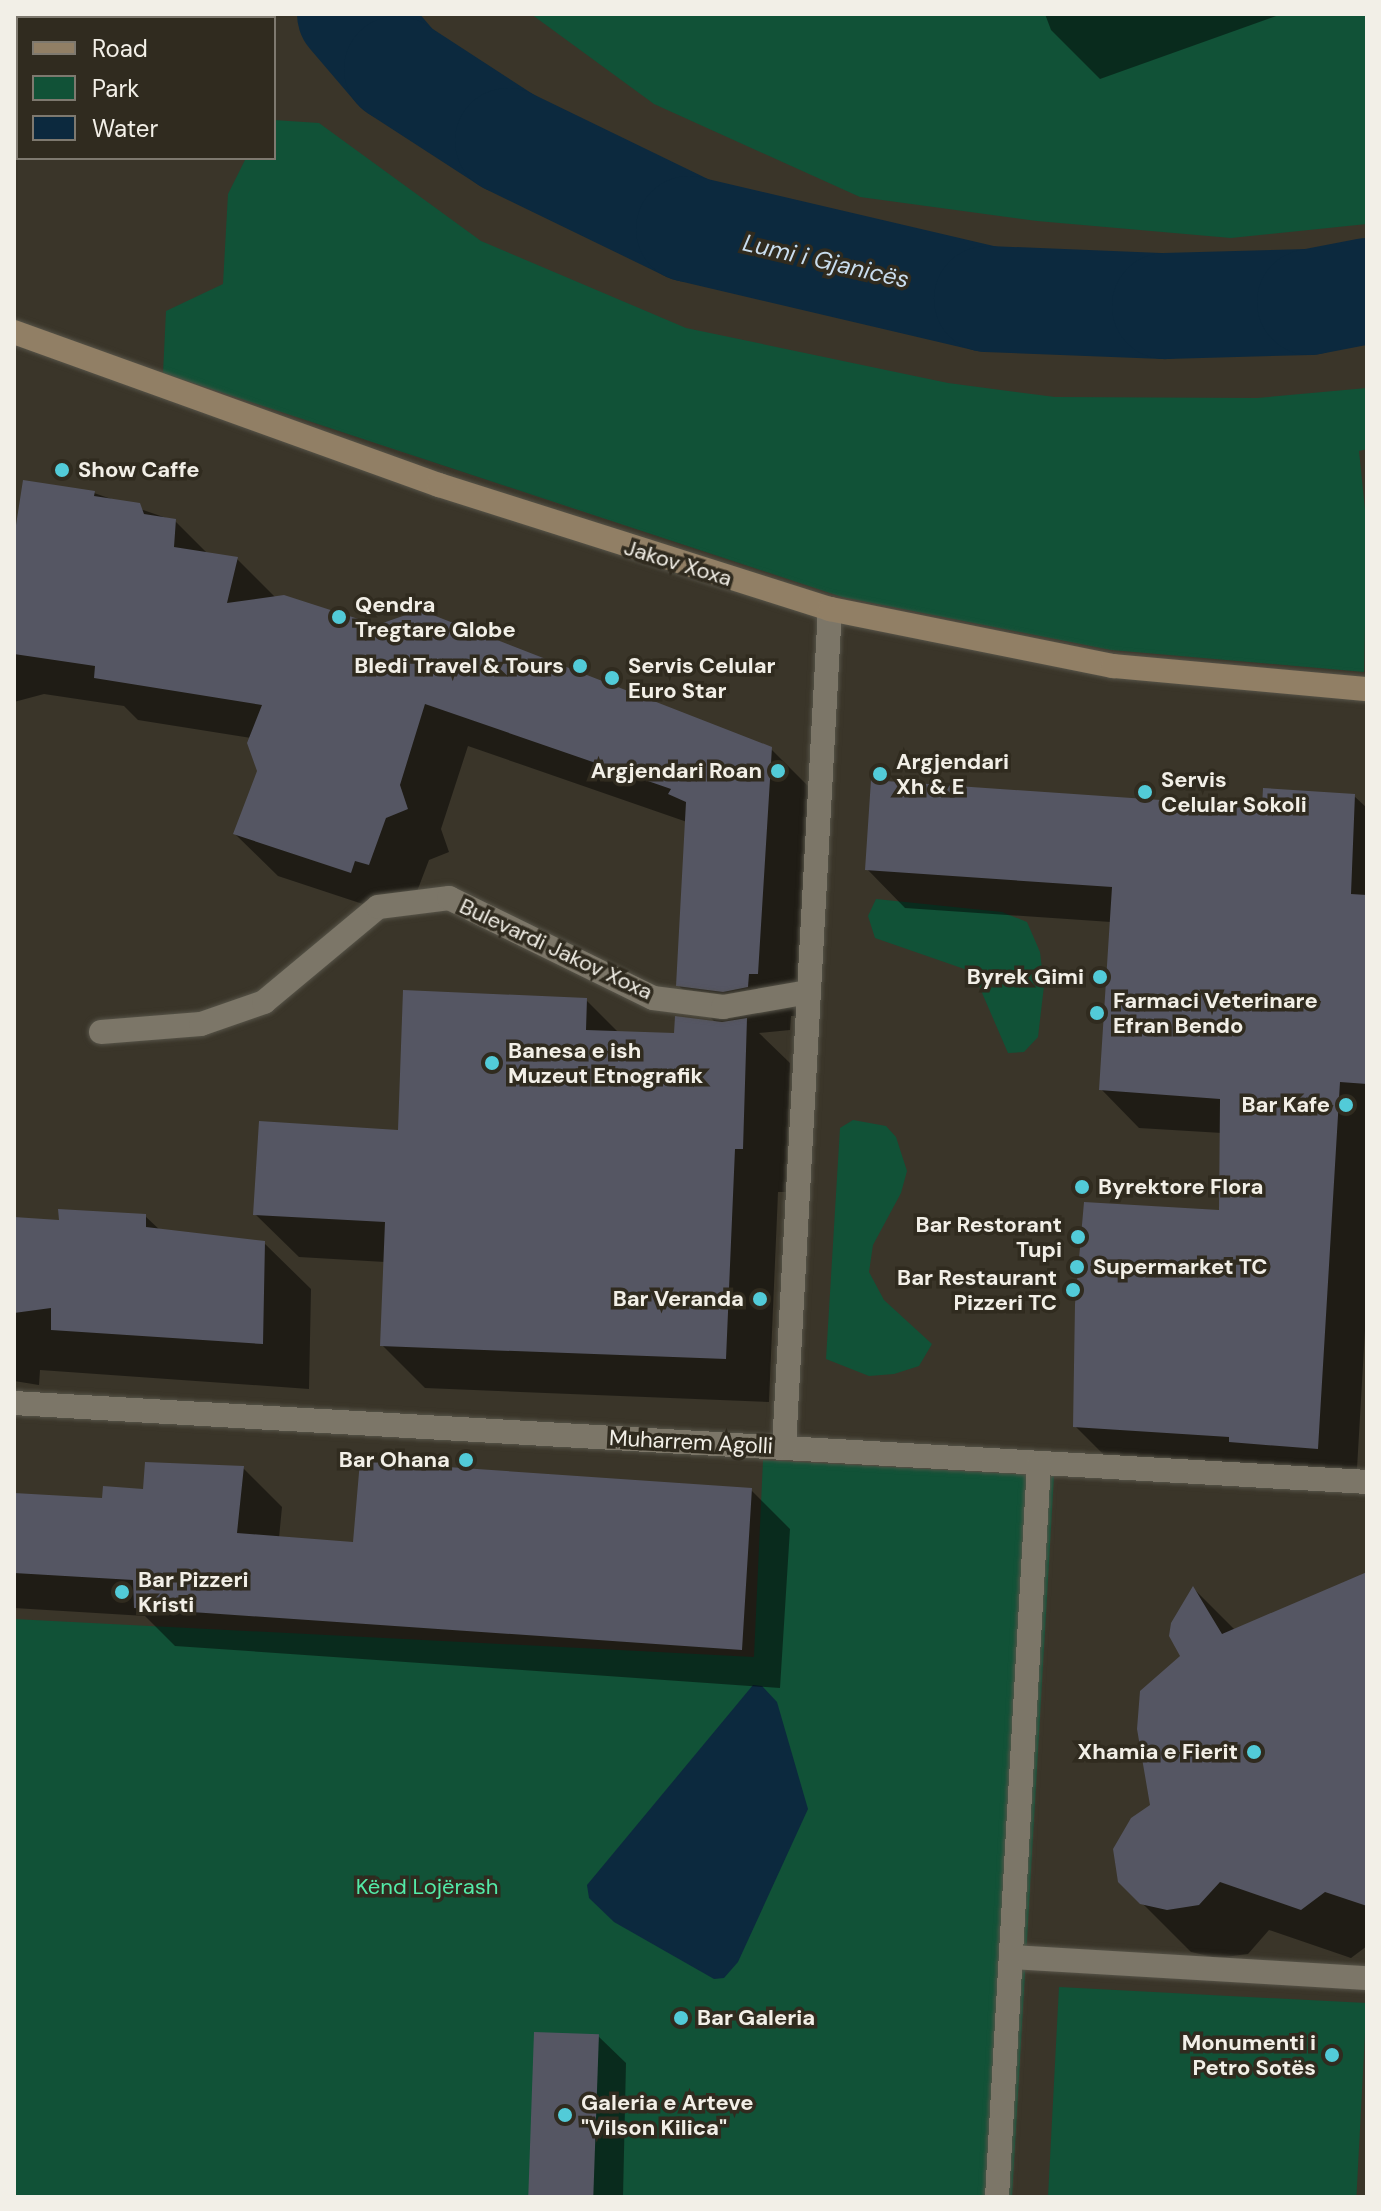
<!DOCTYPE html>
<html>
<head>
<meta charset="utf-8">
<style>
	body { margin:0 }
	#map { position:relative; width:1381px; height:2211px; overflow:hidden; background:#3a3529; font-family:"DM Sans",sans-serif }
	div>[style] { position:absolute }
	[style*='--x'] { left:calc(var(--x)*1px); top:calc(var(--y)*1px); width:calc(var(--w)*1px); rotate:calc(var(--a)*1deg) }
	.green>* { inset:0; background:#115237; transform-origin:0 0 }
	.water>* { inset:0; background:#0c293e }
	.shadow>* { inset:0; background:#0007 }
	.river>* { height:106px; margin:-53px; padding:0 53px; transform-origin:53px; border-radius:53px; background:#0c293e }
	.building>* { inset:0; background:#555663; transform-origin:0 0 }
	.roads { filter:drop-shadow(0 0 2px #575449) drop-shadow(0 0 2px #575449) }
	.pedestrian>* { height:24px; margin:-12px; padding:0 12px; transform-origin:12px; border-radius:12px; background:#7c7668 }
	.minor>* { height:24px; margin:-12px; padding:0 12px; transform-origin:12px; border-radius:12px; background:#7c7668 }
	.secondary>* { height:24px; margin:-12px; padding:0 12px; transform-origin:12px; border-radius:12px; background:#917f65 }
	.dots>* { width:22px; height:22px; translate:-50% -50%; box-sizing:border-box; border:4px solid #302b1f; border-radius:50% }
	span { translate:-50% -50%; white-space:nowrap; text-align:center; line-height:1.15; -webkit-text-stroke:7px #302b1f; paint-order:stroke }
	.poi-label { font-size:22px; color:#f2efe7; font-weight:700 }
	.left { translate:0 -50%; text-align:left }
	.right { translate:-100% -50%; text-align:right }
	.street-label { font-size:22px; color:#f2efe7 }
	.park-label { font-size:22px; color:#53eba8 }
	.water-label { font-size:24px; color:#c9ddee; font-style:italic }
	.frame { position:absolute; inset:0; border:16px solid #f2efe7; pointer-events:none }
	.legend { position:absolute; left:16px; top:16px; width:260px; height:144px; box-sizing:border-box; background:#302b1f; border:2px solid #7e796f; margin:0; padding:10px 14px; list-style:none; font-size:24px; color:#f2efe7 }
	.legend li { display:flex; align-items:center; gap:16px; height:40px }
	.legend b { width:40px; border:2px solid #7e796f }
</style>
</head>
<body>
<div id="map">
	<div class="green">
		<div style="left:41px;top:14px;width:173px;height:5px"></div>
		<div style="clip-path:polygon(531px 14px,1367px 14px,1367px 224px,1231px 238px,1037px 221px,860px 197px,654px 104px)"></div>
		<div style="clip-path:polygon(274px 120px,319px 123px,481px 241px,686px 328px,948px 383px,1055px 397px,1257px 398px,1367px 388px,1367px 449px,1359px 451px,1367px 529px,1364px 672px,1111px 650px,842px 597px,163px 373px,166px 311px,223px 284px,228px 194px,246px 158px,274px 158px)"></div>
		<div style="clip-path:polygon(876px 899px,1002px 912px,1027px 922px,1040px 952px,1044px 986px,1038px 1037px,1024px 1052px,1008px 1053px,973px 972px,875px 938px,868px 916px)"></div>
		<div style="clip-path:polygon(853px 1120px,886px 1126px,896px 1137px,907px 1171px,901px 1193px,873px 1245px,869px 1272px,884px 1300px,932px 1344px,919px 1366px,894px 1374px,869px 1376px,826px 1359px,840px 1128px)"></div>
		<div style="clip-path:polygon(763px 1460px,1054px 1476px,1012px 2197px,14px 2197px,14px 1619px,754px 1657px)"></div>
		<div style="left:1059px;top:1987px;width:308px;height:210px;rotate:3deg"></div>
	</div>
	<div class="water">
		<div style="clip-path:polygon(753px 1685px,762px 1686px,777px 1702px,808px 1809px,738px 1962px,724px 1978px,714px 1979px,614px 1922px,589px 1898px,587px 1885px)"></div>
	</div>
	<div class="shadow">
		<div style="clip-path:polygon(1045px 14px,1282px 14px,1100px 79px,1051px 30px)"></div>
		<div style="clip-path:polygon(94px 493px,175px 521px,208px 554px,237px 559px,276px 598px,771px 749px,814px 792px,800px 1016px,791px 1016px,790px 1030px,759px 1033px,790px 1063px,786px 1192px,778px 1192px,769px 1402px,425px 1388px,382px 1345px,385px 1262px,299px 1257px,255px 1214px,400px 1132px,586px 1000px,619px 1033px,676px 1035px,716px 1023px,678px 985px,687px 822px,468px 746px,441px 829px,449px 852px,429px 860px,411px 907px,393px 914px,278px 876px,235px 834px,259px 771px,251px 738px,138px 720px,124px 706px,44px 694px,14px 702px,14px 539px)"></div>
		<div style="clip-path:polygon(1354px 796px,1367px 808px,1367px 1296px,1356px 1486px,1113px 1464px,1075px 1426px,1221px 1212px,1222px 1133px,1139px 1128px,1101px 1089px,1111px 922px,905px 908px,867px 869px)"></div>
		<div style="clip-path:polygon(145px 1216px,161px 1231px,264px 1243px,311px 1289px,309px 1389px,40px 1370px,39px 1385px,14px 1381px,14px 1219px,61px 1223px)"></div>
		<div style="clip-path:polygon(243px 1468px,282px 1507px,279px 1538px,355px 1544px,751px 1490px,790px 1529px,780px 1688px,175px 1646px,145px 1616px,14px 1608px,14px 1495px,104px 1500px)"></div>
		<div style="clip-path:polygon(1367px 1584px,1367px 1946px,1351px 1958px,1269px 1930px,1248px 1954px,1217px 1958px,1191px 1952px,1120px 1881px,1152px 1806px,1194px 1589px,1235px 1630px)"></div>
		<div style="clip-path:polygon(598px 2036px,626px 2063px,623px 2197px,532px 2197px)"></div>
	</div>
	<div class="river">
		<div style="--x:350;--y:14;--w:72;--a:49.5"></div>
		<div style="--x:397;--y:69;--w:132;--a:33"></div>
		<div style="--x:508;--y:141;--w:201;--a:25.9"></div>
		<div style="--x:689;--y:229;--w:306;--a:13.2"></div>
		<div style="--x:987;--y:299;--w:178;--a:2.3"></div>
		<div style="--x:1165;--y:306;--w:145;--a:-1.6"></div>
		<div style="--x:1310;--y:302;--w:58;--a:-10.9"></div>
	</div>
	<div class="building">
		<div style="clip-path:polygon(23px 480px,95px 491px,94px 496px,140px 503px,144px 514px,176px 519px,174px 547px,238px 557px,227px 603px,284px 595px,377px 625px,420px 610px,772px 747px,758px 974px,749px 974px,748px 987px,723px 992px,676px 986px,686px 802px,668px 794px,671px 789px,425px 704px,400px 785px,408px 809px,386px 818px,369px 865px,355px 861px,351px 873px,233px 834px,257px 771px,247px 743px,262px 705px,94px 678px,95px 666px,14px 654px,14px 538px)"></div>
		<div style="clip-path:polygon(871px 780px,1262px 807px,1263px 788px,1355px 794px,1351px 894px,1367px 895px,1367px 1084px,1340px 1082px,1318px 1449px,1229px 1442px,1229px 1437px,1073px 1427px,1075px 1304px,1084px 1202px,1219px 1210px,1220px 1099px,1099px 1090px,1112px 887px,865px 870px)"></div>
		<div style="clip-path:polygon(403px 990px,587px 998px,586px 1030px,674px 1033px,675px 1016px,722px 1022px,747px 1018px,743px 1149px,735px 1149px,726px 1359px,380px 1346px,385px 1222px,253px 1215px,259px 1121px,398px 1130px)"></div>
		<div style="clip-path:polygon(58px 1209px,146px 1214px,146px 1227px,265px 1241px,263px 1344px,51px 1330px,51px 1308px,14px 1313px,14px 1217px,59px 1220px)"></div>
		<div style="clip-path:polygon(360px 1461px,752px 1488px,742px 1650px,134px 1608px,133px 1580px,14px 1573px,14px 1493px,102px 1498px,103px 1486px,143px 1489px,145px 1462px,244px 1466px,237px 1533px,353px 1542px)"></div>
		<div style="clip-path:polygon(1367px 1572px,1367px 1906px,1325px 1892px,1301px 1910px,1220px 1882px,1199px 1905px,1167px 1910px,1140px 1904px,1118px 1882px,1113px 1849px,1131px 1818px,1150px 1805px,1137px 1729px,1140px 1691px,1180px 1656px,1169px 1636px,1171px 1623px,1193px 1586px,1222px 1634px)"></div>
		<div style="left:534px;top:2032px;width:65px;height:165px;rotate:2deg"></div>
	</div>
	<div class="roads">
		<div class="pedestrian">
			<div style="--x:14;--y:1403;--w:1355;--a:3.34"></div>
			<div style="--x:1011;--y:1957;--w:357;--a:3.4"></div>
			<div style="--x:997;--y:2197;--w:734;--a:-86.72"></div>
		</div>
		<div class="minor">
			<div style="--x:101;--y:1032;--w:100;--a:-4.6"></div>
			<div style="--x:201;--y:1024;--w:67;--a:-19.2"></div>
			<div style="--x:264;--y:1002;--w:148;--a:-39.8"></div>
			<div style="--x:378;--y:907;--w:72;--a:-7.2"></div>
			<div style="--x:449;--y:898;--w:227;--a:26.1"></div>
			<div style="--x:653;--y:998;--w:71;--a:7.3"></div>
			<div style="--x:723;--y:1007;--w:86;--a:-10"></div>
			<div style="--x:784;--y:1447;--w:839;--a:-86.86"></div>
		</div>
		<div class="secondary">
			<div style="--x:14;--y:332;--w:452;--a:19.8"></div>
			<div style="--x:439;--y:485;--w:410;--a:17.6"></div>
			<div style="--x:830;--y:609;--w:289;--a:11.4"></div>
			<div style="--x:1113;--y:666;--w:255;--a:5.2"></div>
		</div>
	</div>
	<div class="dots">
		<div style="left:62px;top:470px;background:#52cbd8"></div>
		<div style="left:339px;top:617px;background:#52cbd8"></div>
		<div style="left:580px;top:666px;background:#52cbd8"></div>
		<div style="left:612px;top:678px;background:#52cbd8"></div>
		<div style="left:778px;top:771px;background:#52cbd8"></div>
		<div style="left:880px;top:774px;background:#52cbd8"></div>
		<div style="left:1145px;top:792px;background:#52cbd8"></div>
		<div style="left:1100px;top:977px;background:#52cbd8"></div>
		<div style="left:1097px;top:1013px;background:#52cbd8"></div>
		<div style="left:492px;top:1063px;background:#52cbd8"></div>
		<div style="left:1346px;top:1105px;background:#52cbd8"></div>
		<div style="left:1082px;top:1187px;background:#52cbd8"></div>
		<div style="left:1078px;top:1237px;background:#52cbd8"></div>
		<div style="left:1077px;top:1267px;background:#52cbd8"></div>
		<div style="left:1073px;top:1290px;background:#52cbd8"></div>
		<div style="left:760px;top:1299px;background:#52cbd8"></div>
		<div style="left:466px;top:1460px;background:#52cbd8"></div>
		<div style="left:122px;top:1592px;background:#52cbd8"></div>
		<div style="left:1254px;top:1752px;background:#52cbd8"></div>
		<div style="left:681px;top:2018px;background:#52cbd8"></div>
		<div style="left:1332px;top:2055px;background:#52cbd8"></div>
		<div style="left:565px;top:2115px;background:#52cbd8"></div>
	</div>
	<div class="poi-label">
		<span class="left" style="left:78px;top:470px">Show Caffe</span>
		<span class="left" style="left:355px;top:617px">Qendra<br>Tregtare Globe</span>
		<span class="left" style="left:628px;top:678px">Servis Celular<br>Euro Star</span>
		<span class="right" style="left:564px;top:666px">Bledi Travel &amp; Tours</span>
		<span class="left" style="left:896px;top:774px">Argjendari<br>Xh &amp; E</span>
		<span class="right" style="left:762px;top:771px">Argjendari Roan</span>
		<span class="left" style="left:1161px;top:792px">Servis<br>Celular Sokoli</span>
		<span class="right" style="left:1084px;top:977px">Byrek Gimi</span>
		<span class="left" style="left:1113px;top:1013px">Farmaci Veterinare<br>Efran Bendo</span>
		<span class="left" style="left:508px;top:1063px">Banesa e ish<br>Muzeut Etnografik</span>
		<span class="right" style="left:1330px;top:1105px">Bar Kafe</span>
		<span class="left" style="left:1098px;top:1187px">Byrektore Flora</span>
		<span class="right" style="left:1062px;top:1237px">Bar Restorant<br>Tupi</span>
		<span class="left" style="left:1093px;top:1267px">Supermarket TC</span>
		<span class="right" style="left:1057px;top:1290px">Bar Restaurant<br>Pizzeri TC</span>
		<span class="right" style="left:744px;top:1299px">Bar Veranda</span>
		<span class="right" style="left:450px;top:1460px">Bar Ohana</span>
		<span class="left" style="left:138px;top:1592px">Bar Pizzeri<br>Kristi</span>
		<span class="right" style="left:1238px;top:1752px">Xhamia e Fierit</span>
		<span class="left" style="left:697px;top:2018px">Bar Galeria</span>
		<span class="right" style="left:1316px;top:2055px">Monumenti i<br>Petro Sotës</span>
		<span class="left" style="left:581px;top:2115px">Galeria e Arteve<br>"Vilson Kilica"</span>
	</div>
	<div class="street-label">
		<span style="left:678px;top:563px;rotate:17deg">Jakov Xoxa</span>
		<span style="left:556px;top:949px;rotate:25deg">Bulevardi Jakov Xoxa</span>
		<span style="left:691px;top:1442px;rotate:3deg">Muharrem Agolli</span>
	</div>
	<div class="park-label">
		<span style="left:427px;top:1887px">Kënd Lojërash</span>
	</div>
	<div class="water-label">
		<span style="left:826px;top:261px;rotate:13deg">Lumi i Gjanicës</span>
	</div>
	<div class="frame"></div>
	<ul class="legend">
	<li><b style="height:10px;background:#917f65"></b>Road</li>
	<li><b style="height:22px;background:#115237"></b>Park</li>
	<li><b style="height:22px;background:#0c293e"></b>Water</li>
	</ul>
</div>
</body>
</html>
